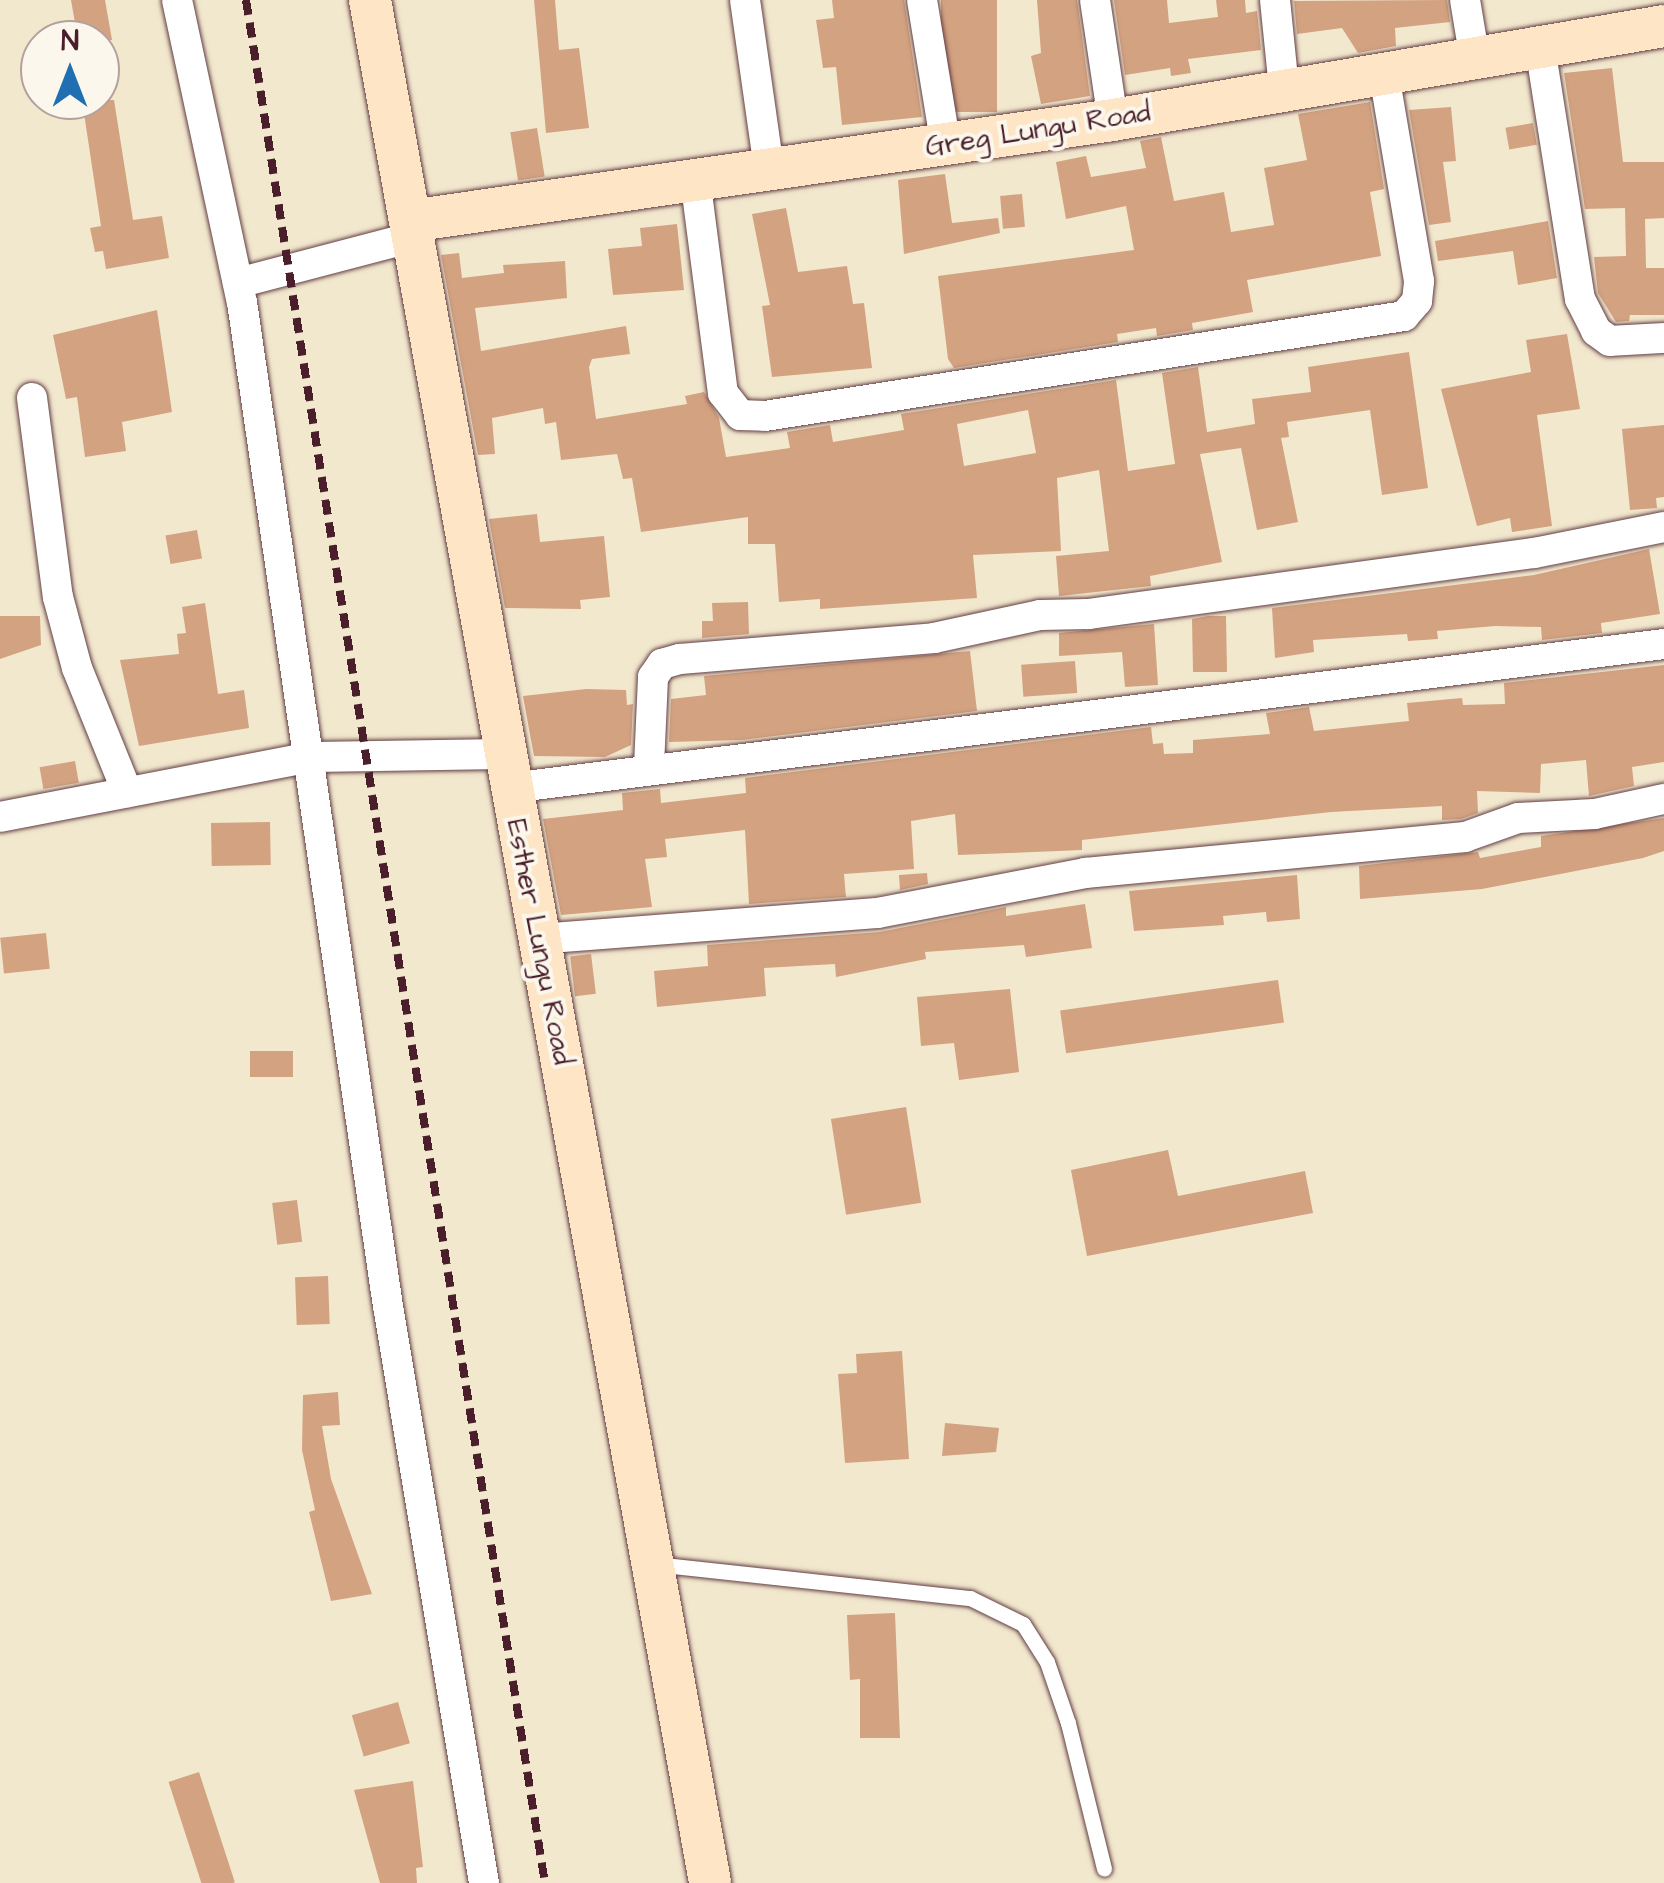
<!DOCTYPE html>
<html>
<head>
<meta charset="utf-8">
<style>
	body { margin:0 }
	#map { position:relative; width:1664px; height:1883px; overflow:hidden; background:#f2e8ce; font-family:"Architects Daughter",sans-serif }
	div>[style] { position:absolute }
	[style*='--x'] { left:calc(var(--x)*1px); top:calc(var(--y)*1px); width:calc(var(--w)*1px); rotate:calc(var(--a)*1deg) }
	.building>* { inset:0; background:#d3a281; transform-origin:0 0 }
	.roads { filter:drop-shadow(0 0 2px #633d43) drop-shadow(0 0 2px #633d43) }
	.lane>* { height:15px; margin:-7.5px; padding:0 7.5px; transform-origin:7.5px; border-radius:7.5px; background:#fff }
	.street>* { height:30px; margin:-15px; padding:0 15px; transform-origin:15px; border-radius:15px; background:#fff }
	.secondary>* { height:42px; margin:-21px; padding:0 21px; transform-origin:21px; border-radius:21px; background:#fde5c5 }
	.rail>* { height:8px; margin-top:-4px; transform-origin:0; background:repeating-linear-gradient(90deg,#4a1f2b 0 15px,transparent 0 23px) }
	span { translate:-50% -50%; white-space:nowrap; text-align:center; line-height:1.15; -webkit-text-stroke:8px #fbf7ec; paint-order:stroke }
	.street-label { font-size:28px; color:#4a1f2b }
	.north { position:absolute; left:20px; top:20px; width:100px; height:100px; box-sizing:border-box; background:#fbf7ec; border:2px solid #b4a19f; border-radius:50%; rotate:0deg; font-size:28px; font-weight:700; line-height:40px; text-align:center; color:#4a1f2b }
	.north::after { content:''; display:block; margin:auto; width:35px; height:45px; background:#1f6fb2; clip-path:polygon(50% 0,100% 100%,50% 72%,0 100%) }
</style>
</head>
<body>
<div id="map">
	<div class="building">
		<div style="clip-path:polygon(71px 0,105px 0,112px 40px,78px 40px)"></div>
		<div style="clip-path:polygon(534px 0,555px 0,559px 50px,579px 48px,589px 128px,546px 133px)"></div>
		<div style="clip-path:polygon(832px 0,904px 0,922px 117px,842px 125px,836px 67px,823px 68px,816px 20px,834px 18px)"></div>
		<div style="left:941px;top:0;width:56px;height:112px"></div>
		<div style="clip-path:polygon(1037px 0,1077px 0,1090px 96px,1041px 104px,1031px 56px,1041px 53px)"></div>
		<div style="clip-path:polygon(1114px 0,1167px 0,1169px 23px,1218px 17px,1216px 0,1245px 0,1246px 13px,1257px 11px,1261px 50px,1188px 59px,1191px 73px,1171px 76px,1170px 68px,1125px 75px)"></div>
		<div style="clip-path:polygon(1447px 0,1450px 22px,1395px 28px,1396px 46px,1358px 53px,1342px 28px,1297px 34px,1294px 1px)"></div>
		<div style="clip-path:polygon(1612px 68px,1623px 162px,1664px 162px,1664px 218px,1645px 219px,1646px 268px,1664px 268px,1664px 315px,1630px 315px,1629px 321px,1616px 322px,1598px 293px,1594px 257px,1626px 256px,1625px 208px,1585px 209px,1564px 73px)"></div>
		<div style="clip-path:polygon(82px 100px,114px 100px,133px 220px,162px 216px,169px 258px,106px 269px,103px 251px,95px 252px,90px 228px,101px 226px)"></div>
		<div style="clip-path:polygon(1370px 102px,1384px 189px,1370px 192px,1381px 256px,1247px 280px,1253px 312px,1192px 323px,1193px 330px,1157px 336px,1156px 328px,1117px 334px,1118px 342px,954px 368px,948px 359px,938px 276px,1134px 250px,1126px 206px,1066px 219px,1056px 162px,1086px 156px,1091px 177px,1146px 168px,1140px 141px,1161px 137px,1174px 201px,1224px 192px,1231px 232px,1274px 225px,1264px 168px,1307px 160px,1298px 114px)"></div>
		<div style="clip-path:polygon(1451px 107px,1456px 161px,1443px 162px,1451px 222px,1429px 225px,1409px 110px)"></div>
		<div style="left:1533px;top:123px;width:22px;height:28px;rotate:80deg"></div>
		<div style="left:537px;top:128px;width:49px;height:27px;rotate:81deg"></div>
		<div style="clip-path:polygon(945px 174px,952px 223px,998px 218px,1000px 233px,904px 254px,898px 180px)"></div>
		<div style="left:1022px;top:194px;width:33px;height:22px;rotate:85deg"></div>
		<div style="clip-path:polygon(786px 208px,798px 272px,847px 266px,853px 304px,864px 303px,872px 368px,772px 377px,762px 306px,770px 305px,752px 214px)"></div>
		<div style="clip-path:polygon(1548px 221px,1557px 278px,1518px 285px,1513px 251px,1438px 261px,1435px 241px)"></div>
		<div style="clip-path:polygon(677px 224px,684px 290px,613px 295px,608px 249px,642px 246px,640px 228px)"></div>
		<div style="clip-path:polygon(evenodd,459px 253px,462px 278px,504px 273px,503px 265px,565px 261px,567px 298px,475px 308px,481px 351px,626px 326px,630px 354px,592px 359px,589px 367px,596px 419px,687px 404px,685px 396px,704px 392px,719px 418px,726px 457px,790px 448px,787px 432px,830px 425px,833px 442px,904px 430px,901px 414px,1116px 380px,1128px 471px,1175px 464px,1162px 373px,1198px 367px,1207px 432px,1255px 424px,1252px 399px,1311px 392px,1308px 367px,1409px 352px,1428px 488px,1382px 495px,1370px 410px,1287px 422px,1289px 437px,1281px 438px,1298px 522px,1257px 530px,1241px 448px,1200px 454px,1222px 562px,1150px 576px,1151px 586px,1059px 596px,1056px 556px,1109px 551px,1099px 470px,1057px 478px,1061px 551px,973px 555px,977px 598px,820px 609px,820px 599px,779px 602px,775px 544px,748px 544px,748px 517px,641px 532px,632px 478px,623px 479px,617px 454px,561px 460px,556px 422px,545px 424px,543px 408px,492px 418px,495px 454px,478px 455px,441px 255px,459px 253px,1028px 410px,1036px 453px,964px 466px,957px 424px,1028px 410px)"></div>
		<div style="clip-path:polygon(157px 310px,172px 412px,122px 422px,126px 451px,85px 457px,77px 397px,66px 399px,53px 335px)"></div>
		<div style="clip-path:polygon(1567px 334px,1580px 409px,1537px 415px,1552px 526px,1512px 532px,1510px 518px,1477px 526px,1441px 389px,1531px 372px,1526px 340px)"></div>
		<div style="clip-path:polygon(1664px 425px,1664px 497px,1656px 498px,1657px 508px,1630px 510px,1622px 429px)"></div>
		<div style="clip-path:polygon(537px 514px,540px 542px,604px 536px,610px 597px,580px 600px,581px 609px,505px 608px,489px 519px)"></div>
		<div style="left:197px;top:530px;width:29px;height:32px;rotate:80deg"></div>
		<div style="clip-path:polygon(1649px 549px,1660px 614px,1601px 623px,1602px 633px,1542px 640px,1541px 627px,1495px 626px,1437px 631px,1438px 639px,1408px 641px,1407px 634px,1313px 640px,1314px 652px,1275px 658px,1272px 608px,1534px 575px)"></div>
		<div style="clip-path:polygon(748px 602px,749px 634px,702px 638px,702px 621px,713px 621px,712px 603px)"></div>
		<div style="clip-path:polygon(205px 603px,218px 694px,244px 690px,249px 728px,139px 746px,120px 660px,179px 654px,177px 634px,186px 633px,182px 607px)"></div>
		<div style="clip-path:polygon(0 616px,40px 616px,41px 645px,0 659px)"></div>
		<div style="clip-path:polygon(1208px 616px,1226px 616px,1227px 672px,1193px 672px,1192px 619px)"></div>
		<div style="clip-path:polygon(1154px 624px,1158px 685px,1125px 687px,1122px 652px,1059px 656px,1059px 633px)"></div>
		<div style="clip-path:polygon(970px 651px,977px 711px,742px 740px,669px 742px,671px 699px,706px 695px,704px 676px)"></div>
		<div style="left:1075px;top:661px;width:32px;height:54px;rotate:86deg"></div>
		<div style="clip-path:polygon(1664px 665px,1664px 762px,1632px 767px,1634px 786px,1589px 796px,1586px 760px,1541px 764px,1540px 793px,1477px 791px,1478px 813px,1461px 819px,1442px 820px,1442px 806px,1331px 812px,1082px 840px,1082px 850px,1010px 853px,958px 855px,955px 814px,911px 821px,914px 869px,844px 874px,846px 897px,749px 904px,745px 830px,665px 839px,667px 857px,645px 859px,652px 907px,561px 915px,543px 819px,623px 810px,622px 793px,660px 789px,661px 803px,746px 793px,745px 778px,1151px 727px,1153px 744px,1163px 743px,1164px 754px,1193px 753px,1193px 740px,1270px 734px,1266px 713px,1309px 707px,1314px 731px,1409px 721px,1407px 703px,1462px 698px,1463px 705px,1505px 704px,1504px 683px)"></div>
		<div style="clip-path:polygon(586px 689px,626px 690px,627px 705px,633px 704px,631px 745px,605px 757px,534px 756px,523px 696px)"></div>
		<div style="left:75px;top:761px;width:22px;height:36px;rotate:80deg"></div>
		<div style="clip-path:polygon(1664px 818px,1664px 851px,1643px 858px,1482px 889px,1360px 899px,1359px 866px,1478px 852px,1480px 858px,1541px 847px,1541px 836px)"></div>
		<div style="left:270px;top:822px;width:43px;height:59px;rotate:89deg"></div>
		<div style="clip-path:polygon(927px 873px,928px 884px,900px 890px,899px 875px)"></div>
		<div style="clip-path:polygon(1297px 875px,1300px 919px,1267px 922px,1266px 912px,1223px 916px,1224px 925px,1134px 931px,1129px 891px)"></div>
		<div style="clip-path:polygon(1085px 904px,1092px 948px,1026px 957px,1024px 945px,925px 952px,926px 959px,836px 977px,835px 964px,764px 968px,766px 996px,657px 1007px,654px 971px,708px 966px,707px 945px,880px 932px,1006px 907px,1006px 916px)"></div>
		<div style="left:46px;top:933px;width:36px;height:46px;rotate:84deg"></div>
		<div style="left:591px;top:954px;width:40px;height:21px;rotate:83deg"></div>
		<div style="left:1278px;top:980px;width:43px;height:220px;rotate:82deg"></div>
		<div style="clip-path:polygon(1010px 989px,1019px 1072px,959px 1080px,954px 1043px,921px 1046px,917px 997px)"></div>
		<div style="left:250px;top:1051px;width:43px;height:26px"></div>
		<div style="left:906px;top:1107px;width:97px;height:76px;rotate:81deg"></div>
		<div style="clip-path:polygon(1168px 1150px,1178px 1196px,1305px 1171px,1313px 1213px,1087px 1256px,1071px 1170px)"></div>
		<div style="left:297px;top:1200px;width:42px;height:25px;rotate:83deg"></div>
		<div style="left:328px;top:1276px;width:48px;height:33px;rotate:88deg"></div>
		<div style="clip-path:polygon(902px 1351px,909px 1459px,845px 1463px,838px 1374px,857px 1373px,856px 1354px)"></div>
		<div style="clip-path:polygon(338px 1392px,340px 1425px,322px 1426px,331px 1479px,372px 1594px,331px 1601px,309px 1512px,315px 1510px,302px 1450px,303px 1395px)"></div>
		<div style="clip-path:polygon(945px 1423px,999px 1428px,996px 1452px,942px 1456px)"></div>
		<div style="clip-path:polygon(895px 1613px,900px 1738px,860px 1738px,860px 1679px,850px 1680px,847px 1615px)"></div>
		<div style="left:398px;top:1702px;width:43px;height:48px;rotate:74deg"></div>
		<div style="left:199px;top:1772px;width:116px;height:32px;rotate:72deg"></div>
		<div style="clip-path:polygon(413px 1781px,423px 1867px,416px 1868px,417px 1883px,380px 1883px,354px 1790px)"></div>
	</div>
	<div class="roads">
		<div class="lane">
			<div style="--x:655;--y:1564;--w:317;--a:6.2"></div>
			<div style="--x:970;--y:1598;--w:59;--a:26.1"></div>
			<div style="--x:1023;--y:1624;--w:45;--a:57.7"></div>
			<div style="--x:1047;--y:1662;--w:65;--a:71"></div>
			<div style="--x:1068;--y:1723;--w:150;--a:76.1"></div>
		</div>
		<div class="street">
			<div style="--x:177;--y:0;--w:309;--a:77.9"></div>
			<div style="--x:242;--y:302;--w:1015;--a:81.73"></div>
			<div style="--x:388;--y:1306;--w:585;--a:80.55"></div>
			<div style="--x:745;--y:0;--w:171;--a:81.9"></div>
			<div style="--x:922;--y:0;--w:148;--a:80.7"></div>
			<div style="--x:1095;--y:0;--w:121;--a:81.5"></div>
			<div style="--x:1275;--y:0;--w:89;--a:84.2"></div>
			<div style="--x:1465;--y:0;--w:61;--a:80.5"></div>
			<div style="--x:1540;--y:47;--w:255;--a:81"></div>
			<div style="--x:1580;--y:299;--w:36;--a:63"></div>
			<div style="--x:1596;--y:331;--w:17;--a:36"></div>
			<div style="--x:1610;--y:341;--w:54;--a:-3.2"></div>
			<div style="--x:695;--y:178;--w:217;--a:82.6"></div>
			<div style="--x:723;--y:393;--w:28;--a:52"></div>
			<div style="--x:740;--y:415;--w:25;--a:2"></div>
			<div style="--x:765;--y:416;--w:647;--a:-8.89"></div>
			<div style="--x:1404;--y:316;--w:20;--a:-49"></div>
			<div style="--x:1417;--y:301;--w:20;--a:-84"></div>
			<div style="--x:1419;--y:281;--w:209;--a:-99.6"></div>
			<div style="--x:238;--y:283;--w:181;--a:-14.7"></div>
			<div style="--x:32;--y:398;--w:201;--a:82.6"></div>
			<div style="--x:58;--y:597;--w:73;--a:75"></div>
			<div style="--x:77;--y:668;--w:134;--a:68"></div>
			<div style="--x:649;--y:766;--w:89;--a:-87.4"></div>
			<div style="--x:653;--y:677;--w:16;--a:-55"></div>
			<div style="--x:662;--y:664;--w:19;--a:-16"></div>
			<div style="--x:680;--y:659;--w:255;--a:-4.7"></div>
			<div style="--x:934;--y:638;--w:108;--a:-12.2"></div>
			<div style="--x:1040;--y:615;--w:48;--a:-1.2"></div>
			<div style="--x:1088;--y:614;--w:450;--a:-7.8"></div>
			<div style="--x:1534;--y:553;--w:133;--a:-11.3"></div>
			<div style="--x:510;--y:788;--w:1163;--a:-7.11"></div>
			<div style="--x:0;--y:817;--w:319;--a:-10.9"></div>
			<div style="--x:313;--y:757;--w:190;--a:-0.9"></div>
			<div style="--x:538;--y:939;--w:341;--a:-4.4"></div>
			<div style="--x:878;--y:913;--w:211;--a:-10.9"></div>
			<div style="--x:1085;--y:873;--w:382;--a:-5.4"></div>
			<div style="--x:1465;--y:837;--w:56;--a:-19.7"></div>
			<div style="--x:1518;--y:818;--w:77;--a:-3"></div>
			<div style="--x:1595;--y:814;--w:71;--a:-12.3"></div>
		</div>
		<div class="secondary">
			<div style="--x:370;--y:0;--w:1913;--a:79.76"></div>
			<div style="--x:410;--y:221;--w:710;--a:-8.18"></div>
			<div style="--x:1113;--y:120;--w:559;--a:-9.68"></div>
		</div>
	</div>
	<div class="rail">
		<div style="--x:246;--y:0;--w:1907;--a:80.98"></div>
	</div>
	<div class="street-label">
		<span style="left:1038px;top:130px;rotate:-9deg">Greg Lungu Road</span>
		<span style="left:539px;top:942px;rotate:79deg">Esther Lungu Road</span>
	</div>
	<div class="north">N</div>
</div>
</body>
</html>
